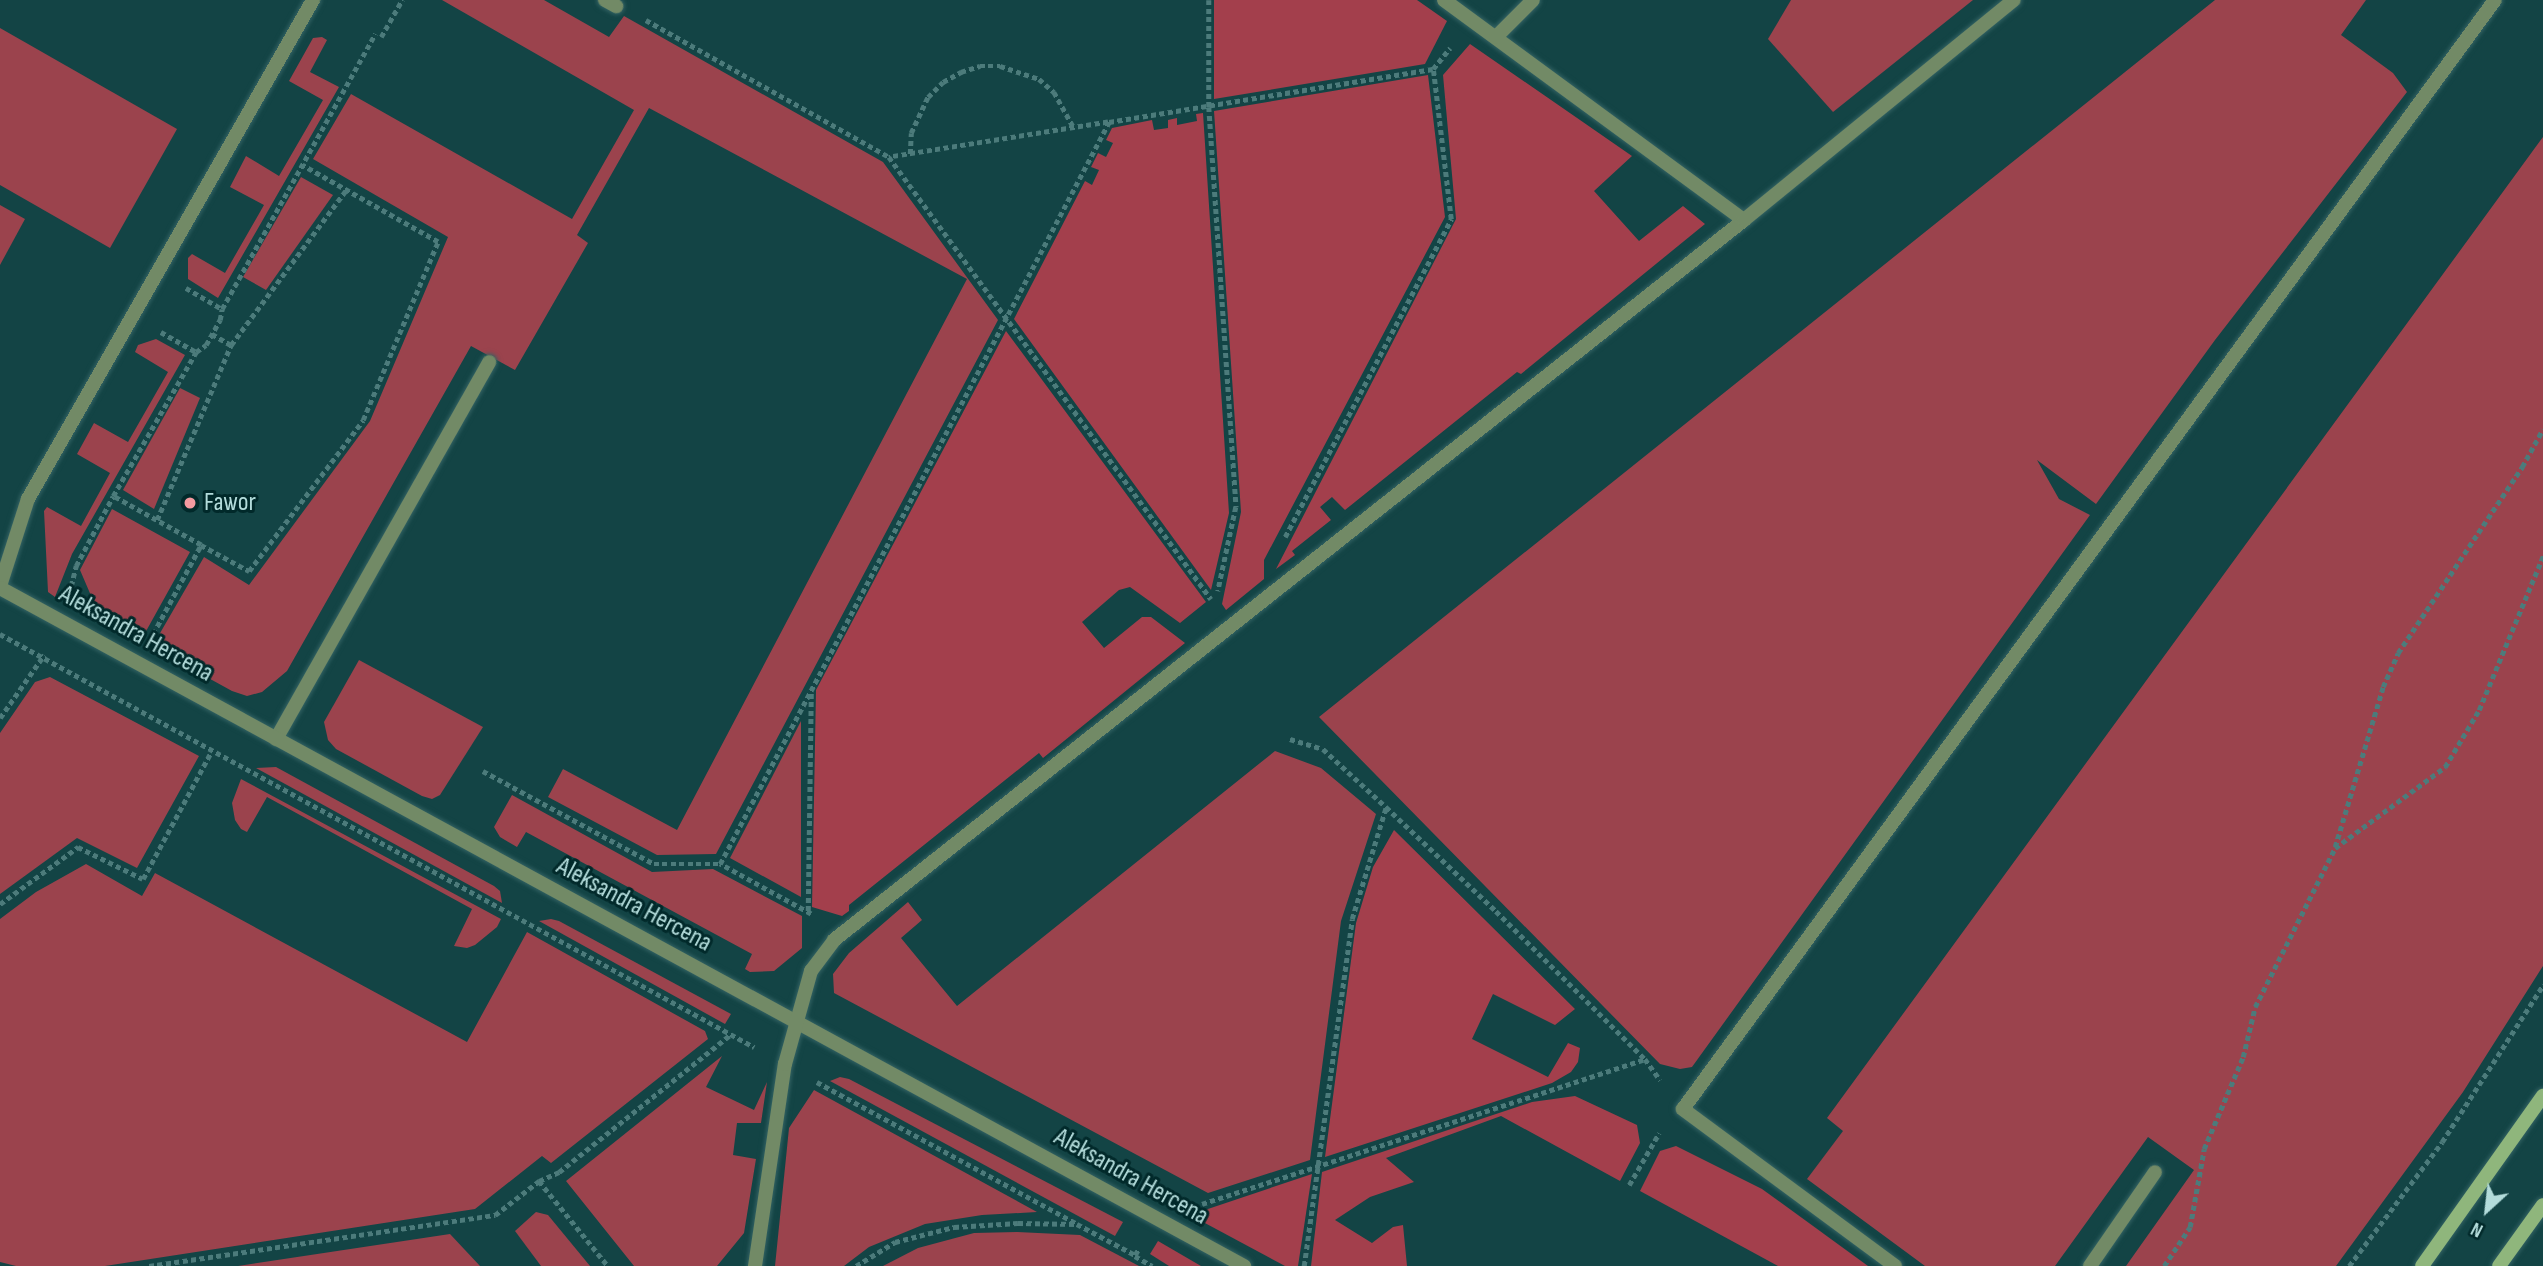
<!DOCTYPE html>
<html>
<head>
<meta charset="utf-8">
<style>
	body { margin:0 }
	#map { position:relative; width:2543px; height:1266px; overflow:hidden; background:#134445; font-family:"Sofia Sans Condensed",sans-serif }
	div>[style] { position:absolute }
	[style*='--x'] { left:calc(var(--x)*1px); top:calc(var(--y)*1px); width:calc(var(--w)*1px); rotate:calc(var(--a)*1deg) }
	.green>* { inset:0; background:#9b434d }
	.forest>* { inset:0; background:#a33f4c }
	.path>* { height:4.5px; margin-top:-2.25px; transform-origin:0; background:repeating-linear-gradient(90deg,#4c7b7b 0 5px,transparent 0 8.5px) }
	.roads { filter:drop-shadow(0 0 2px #336263) drop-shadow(0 0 2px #336263) }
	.lane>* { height:14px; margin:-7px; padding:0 7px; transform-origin:7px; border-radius:7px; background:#728a66 }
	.street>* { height:14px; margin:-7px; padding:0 7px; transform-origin:7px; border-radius:7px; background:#728a66 }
	.secondary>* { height:14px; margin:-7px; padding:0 7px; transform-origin:7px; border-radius:7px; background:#8fb67c }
	.dots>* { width:19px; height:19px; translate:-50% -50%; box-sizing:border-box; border:4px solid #01292a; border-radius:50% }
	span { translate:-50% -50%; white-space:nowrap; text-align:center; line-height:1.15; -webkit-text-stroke:6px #01292a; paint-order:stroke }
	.poi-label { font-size:26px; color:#b3dcdb }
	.left { translate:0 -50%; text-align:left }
	.street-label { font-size:26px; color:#b3dcdb }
	.north { position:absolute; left:2452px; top:1175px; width:70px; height:70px; -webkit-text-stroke:5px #01292a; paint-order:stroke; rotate:207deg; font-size:19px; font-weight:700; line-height:28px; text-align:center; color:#b3dcdb }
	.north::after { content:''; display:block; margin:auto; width:24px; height:32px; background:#b3dcdb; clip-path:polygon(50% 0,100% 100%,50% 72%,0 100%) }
</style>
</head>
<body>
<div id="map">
	<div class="green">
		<div style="clip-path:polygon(442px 0,544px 0,609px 37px,624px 16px,883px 162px,998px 320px,716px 854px,657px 855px,548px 797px,563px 769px,677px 830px,967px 279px,649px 108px,577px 235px,588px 243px,515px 370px,471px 346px,287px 671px,262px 692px,247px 696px,232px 691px,152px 647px,204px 557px,249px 585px,370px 421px,448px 237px,313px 159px,351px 94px,572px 219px,634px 110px)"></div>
		<div style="clip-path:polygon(1791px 0,1973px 0,1833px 112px,1768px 39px)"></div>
		<div style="clip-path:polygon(2215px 0,2366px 0,2341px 35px,2393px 73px,2407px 92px,2215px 340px,2096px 504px,2037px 460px,2059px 499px,2090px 515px,1692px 1067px,1680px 1069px,1660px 1064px,1319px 717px)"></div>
		<div style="clip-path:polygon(0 28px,177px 129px,110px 248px,0 185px)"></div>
		<div style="clip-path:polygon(322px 37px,327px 40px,310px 72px,339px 87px,218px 298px,188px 279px,188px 258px,192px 254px,225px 273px,264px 205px,230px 187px,246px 156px,279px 176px,323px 100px,289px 81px,313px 38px)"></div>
		<div style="clip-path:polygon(2543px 137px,2543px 966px,2463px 1092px,2336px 1266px,2126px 1266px,2194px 1170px,2148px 1137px,2055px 1266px,1925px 1266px,1807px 1179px,1843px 1131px,1827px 1118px)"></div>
		<div style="clip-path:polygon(301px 177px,333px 195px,266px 290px,243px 277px)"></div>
		<div style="clip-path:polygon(0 205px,25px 219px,0 265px)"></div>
		<div style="clip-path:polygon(156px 339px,185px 355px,72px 554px,55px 597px,48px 592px,44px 511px,47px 507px,81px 526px,110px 473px,77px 454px,94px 423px,128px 442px,168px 372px,135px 352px,138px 345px)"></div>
		<div style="clip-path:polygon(180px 388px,200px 398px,154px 509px,123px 490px)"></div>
		<div style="clip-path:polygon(112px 509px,190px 552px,140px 642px,84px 612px,92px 598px,80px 570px)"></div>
		<div style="clip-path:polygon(359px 660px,483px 727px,440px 795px,432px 799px,422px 796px,336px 749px,328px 740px,324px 722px)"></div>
		<div style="clip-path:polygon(50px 677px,199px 756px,137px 868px,77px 838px,0 894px,0 733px,35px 682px)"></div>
		<div style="clip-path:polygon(801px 721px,801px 897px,730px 858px)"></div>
		<div style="clip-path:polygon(1275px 751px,1321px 768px,1376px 814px,1341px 921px,1310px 1160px,1208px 1193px,834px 993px,833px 974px,849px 953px,908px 902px,922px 920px,901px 938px,957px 1006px)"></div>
		<div style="clip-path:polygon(276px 767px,494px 886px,500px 891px,502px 903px,256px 768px)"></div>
		<div style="clip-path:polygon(241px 779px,501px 919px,497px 927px,475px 945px,467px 948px,454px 946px,472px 909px,267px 797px,247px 832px,241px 829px,235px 820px,232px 803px)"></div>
		<div style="clip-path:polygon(512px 795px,652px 872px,713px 869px,802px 916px,802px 948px,774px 971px,750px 972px,745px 969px,752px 954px,526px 832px,517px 847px,500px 837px,494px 827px)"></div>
		<div style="clip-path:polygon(86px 864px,142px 896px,155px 873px,467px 1042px,527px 932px,705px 1031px,708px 1039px,551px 1163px,542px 1156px,475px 1209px,105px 1266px,16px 1266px,0 1262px,0 919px,36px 892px)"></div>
		<div style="clip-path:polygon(551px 919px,559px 921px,731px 1014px,725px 1024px,539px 921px)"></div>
		<div style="clip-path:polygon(722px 1056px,706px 1087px,754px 1110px,767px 1082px,761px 1123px,737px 1123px,733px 1155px,756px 1159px,744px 1233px,717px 1266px,634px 1266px,566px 1181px)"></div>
		<div style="clip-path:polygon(840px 1077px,849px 1079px,1123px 1222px,1115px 1236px,830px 1081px)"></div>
		<div style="clip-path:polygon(814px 1090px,1037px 1212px,982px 1215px,925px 1224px,869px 1247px,844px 1266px,775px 1266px,789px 1128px)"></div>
		<div style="clip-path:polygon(536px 1212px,548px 1215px,590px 1266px,541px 1266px,515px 1231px)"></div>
		<div style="clip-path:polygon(1017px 1232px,1080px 1235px,1139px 1266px,883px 1266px,918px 1248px,974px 1233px)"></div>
		<div style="clip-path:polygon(450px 1234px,480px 1266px,238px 1266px)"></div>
	</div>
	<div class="forest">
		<div style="clip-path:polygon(1214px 0,1417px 0,1447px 21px,1425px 64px,1214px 99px)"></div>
		<div style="clip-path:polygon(1470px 44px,1632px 156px,1594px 191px,1639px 241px,1683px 206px,1705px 224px,1521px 374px,1517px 372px,1345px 510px,1332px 497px,1320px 507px,1331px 520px,1292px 551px,1295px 555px,1276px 569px,1456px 219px,1443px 75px)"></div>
		<div style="clip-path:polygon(1428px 75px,1445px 217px,1264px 560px,1264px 579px,1226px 610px,1222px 604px,1241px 512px,1214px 111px)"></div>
		<div style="clip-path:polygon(1203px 113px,1229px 513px,1211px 590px,1014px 319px,1085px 181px,1092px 185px,1099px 170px,1091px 167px,1098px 153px,1106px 157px,1113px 143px,1106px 140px,1112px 128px,1152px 120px,1154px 130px,1168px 128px,1168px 120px,1177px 118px,1177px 125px,1197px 121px,1196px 114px)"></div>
		<div style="clip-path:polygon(1006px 331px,1206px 602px,1180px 623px,1130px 587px,1119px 590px,1082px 622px,1104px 648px,1142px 617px,1151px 617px,1185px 643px,1043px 758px,1039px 753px,849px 905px,849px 911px,842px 916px,812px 907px,816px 690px)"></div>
		<div style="clip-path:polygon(1394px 830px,1575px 1009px,1555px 1025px,1493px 994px,1472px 1039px,1548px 1077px,1568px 1043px,1580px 1048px,1578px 1062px,1571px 1072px,1552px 1083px,1325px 1157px,1356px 923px,1373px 867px)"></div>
		<div style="clip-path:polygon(1575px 1096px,1637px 1125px,1640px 1143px,1620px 1181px,1501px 1116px,1386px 1158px,1414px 1182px,1370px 1197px,1335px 1220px,1372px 1243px,1393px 1227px,1403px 1225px,1407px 1266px,1311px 1266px,1322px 1172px,1532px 1102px)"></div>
		<div style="clip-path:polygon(1676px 1146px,1762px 1189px,1868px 1266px,1778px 1266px,1640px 1191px,1660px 1151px)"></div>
		<div style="clip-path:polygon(1312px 1174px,1298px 1266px,1285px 1266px,1190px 1215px)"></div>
		<div style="clip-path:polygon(1158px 1241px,1201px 1266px,1169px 1266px,1150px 1254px)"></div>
	</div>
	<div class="path">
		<div style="--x:1209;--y:0;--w:107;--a:90"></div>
		<div style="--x:1209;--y:107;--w:401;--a:86.1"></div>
		<div style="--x:1236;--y:507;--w:86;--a:102.1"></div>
		<div style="--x:646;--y:20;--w:279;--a:29.4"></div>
		<div style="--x:381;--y:37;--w:43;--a:-60.4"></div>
		<div style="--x:1108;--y:122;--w:222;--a:170.9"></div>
		<div style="--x:889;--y:157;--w:547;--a:53.93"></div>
		<div style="--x:910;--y:154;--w:21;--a:-87"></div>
		<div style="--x:911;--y:133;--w:40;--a:-65"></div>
		<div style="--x:928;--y:97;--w:21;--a:-45"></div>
		<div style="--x:943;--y:82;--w:21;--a:-29"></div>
		<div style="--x:961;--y:72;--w:20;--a:-18"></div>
		<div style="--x:980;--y:66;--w:20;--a:0"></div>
		<div style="--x:1000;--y:66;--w:41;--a:18.4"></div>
		<div style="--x:1039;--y:79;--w:20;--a:41"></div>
		<div style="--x:1054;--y:92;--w:41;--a:60.9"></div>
		<div style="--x:186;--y:288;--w:42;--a:30.3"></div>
		<div style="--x:161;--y:332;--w:40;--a:29.7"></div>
		<div style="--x:212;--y:334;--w:22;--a:30"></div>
		<div style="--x:157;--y:520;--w:190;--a:-67.1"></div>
		<div style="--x:231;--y:345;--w:193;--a:-53.4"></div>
		<div style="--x:1285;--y:537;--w:359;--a:-62.4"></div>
		<div style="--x:1451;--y:219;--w:151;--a:-96.8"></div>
		<div style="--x:201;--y:545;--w:55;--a:28.4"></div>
		<div style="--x:249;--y:571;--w:189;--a:-52.9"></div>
		<div style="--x:363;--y:420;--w:193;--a:-67.2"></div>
		<div style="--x:438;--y:242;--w:156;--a:-150.5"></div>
		<div style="--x:71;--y:586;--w:21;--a:-76"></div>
		<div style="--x:76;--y:566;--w:79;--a:-62.1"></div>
		<div style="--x:0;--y:634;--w:860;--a:28.71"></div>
		<div style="--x:153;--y:634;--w:101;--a:-61.7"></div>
		<div style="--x:201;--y:545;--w:101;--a:-150.9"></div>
		<div style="--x:113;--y:496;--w:166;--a:-60"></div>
		<div style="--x:196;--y:352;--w:12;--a:-35"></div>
		<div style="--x:206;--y:345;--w:29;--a:-61"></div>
		<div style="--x:220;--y:320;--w:11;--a:-80"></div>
		<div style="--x:222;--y:309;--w:315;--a:-60.9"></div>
		<div style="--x:0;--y:718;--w:77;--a:-55.1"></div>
		<div style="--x:1290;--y:739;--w:34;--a:17"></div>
		<div style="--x:1323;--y:749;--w:86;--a:42.6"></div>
		<div style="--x:1386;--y:807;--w:151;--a:43.4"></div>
		<div style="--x:1496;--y:911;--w:210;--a:44.8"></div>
		<div style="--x:1645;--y:1059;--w:26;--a:54"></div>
		<div style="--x:483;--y:771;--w:195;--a:28.5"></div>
		<div style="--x:654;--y:864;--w:66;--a:0"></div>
		<div style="--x:2335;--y:847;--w:167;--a:-73.3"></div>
		<div style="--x:2383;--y:687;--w:37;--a:-66"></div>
		<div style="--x:2398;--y:653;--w:224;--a:-56.3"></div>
		<div style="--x:2522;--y:467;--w:43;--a:-61.1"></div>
		<div style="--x:0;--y:904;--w:97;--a:-36.2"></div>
		<div style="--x:78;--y:847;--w:72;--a:26.2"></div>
		<div style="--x:143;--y:879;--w:144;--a:-61.8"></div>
		<div style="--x:808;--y:911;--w:220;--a:-89.2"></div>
		<div style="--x:811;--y:914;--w:104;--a:-151.2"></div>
		<div style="--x:720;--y:864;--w:838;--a:-62.33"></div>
		<div style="--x:1109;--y:122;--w:328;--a:-9.3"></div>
		<div style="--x:1433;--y:69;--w:27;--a:-51"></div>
		<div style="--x:817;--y:1082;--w:296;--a:28.6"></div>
		<div style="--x:539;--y:1181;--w:109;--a:50.9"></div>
		<div style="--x:1629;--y:1185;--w:60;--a:-60"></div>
		<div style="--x:1202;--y:1204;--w:466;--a:-18.1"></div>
		<div style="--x:1135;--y:1256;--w:20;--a:30"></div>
		<div style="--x:149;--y:1266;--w:350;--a:-8.4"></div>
		<div style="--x:495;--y:1215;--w:56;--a:-37.7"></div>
		<div style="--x:539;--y:1181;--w:22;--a:-24"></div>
		<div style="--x:559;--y:1172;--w:219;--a:-38.7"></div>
		<div style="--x:856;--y:1266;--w:46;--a:-31.6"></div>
		<div style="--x:895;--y:1242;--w:61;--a:-14.3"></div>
		<div style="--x:954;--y:1227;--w:64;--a:-3.6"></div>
		<div style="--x:1018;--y:1223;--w:59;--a:1"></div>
		<div style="--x:1077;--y:1224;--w:66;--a:28.1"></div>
		<div style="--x:1135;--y:1255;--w:8;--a:-60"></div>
		<div style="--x:1304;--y:1266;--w:350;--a:-82.1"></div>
		<div style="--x:1352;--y:919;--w:117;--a:-73.1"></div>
		<div style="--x:2164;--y:1266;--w:47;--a:-56.3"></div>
		<div style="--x:2190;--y:1227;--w:79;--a:-79.8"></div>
		<div style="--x:2204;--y:1149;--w:100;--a:-67"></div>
		<div style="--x:2243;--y:1057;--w:51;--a:-76.5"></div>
		<div style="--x:2255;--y:1007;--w:178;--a:-63.3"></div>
		<div style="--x:2335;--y:848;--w:137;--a:-36.4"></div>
		<div style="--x:2445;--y:767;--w:66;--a:-59.2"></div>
		<div style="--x:2479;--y:710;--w:167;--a:-67.4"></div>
		<div style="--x:2349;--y:1266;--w:155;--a:-53.1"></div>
		<div style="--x:2442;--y:1142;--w:187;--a:-57.2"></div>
	</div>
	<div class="roads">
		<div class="lane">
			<div style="--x:605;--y:0;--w:13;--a:29"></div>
			<div style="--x:276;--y:739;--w:433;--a:-60.5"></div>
			<div style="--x:2090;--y:1266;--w:114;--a:-55.3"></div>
		</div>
		<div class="street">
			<div style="--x:1444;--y:0;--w:372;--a:36.3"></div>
			<div style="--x:1496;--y:37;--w:52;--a:-45"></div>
			<div style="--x:0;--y:586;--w:91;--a:-72.2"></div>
			<div style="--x:28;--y:499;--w:575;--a:-60.27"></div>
			<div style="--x:0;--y:588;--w:1417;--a:28.59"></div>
			<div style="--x:755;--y:1266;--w:204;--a:-81.6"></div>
			<div style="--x:785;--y:1064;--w:97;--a:-74.4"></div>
			<div style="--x:811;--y:971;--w:39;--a:-53"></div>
			<div style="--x:834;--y:940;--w:1160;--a:-38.35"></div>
			<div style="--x:1744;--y:220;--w:348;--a:-39.2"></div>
			<div style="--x:1895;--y:1266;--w:264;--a:-143.5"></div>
			<div style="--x:1683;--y:1109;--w:1374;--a:-53.79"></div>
		</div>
		<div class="secondary">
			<div style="--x:2422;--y:1266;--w:209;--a:-54.6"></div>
			<div style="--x:2499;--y:1266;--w:75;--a:-54.2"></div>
		</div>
	</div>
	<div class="dots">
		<div style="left:190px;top:503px;background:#f49aa0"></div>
	</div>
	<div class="poi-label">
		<span class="left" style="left:204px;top:503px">Fawor</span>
	</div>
	<div class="street-label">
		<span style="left:136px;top:634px;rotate:29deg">Aleksandra Hercena</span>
		<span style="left:634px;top:905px;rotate:28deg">Aleksandra Hercena</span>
		<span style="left:1131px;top:1177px;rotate:29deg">Aleksandra Hercena</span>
	</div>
	<div class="north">N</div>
</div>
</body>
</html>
